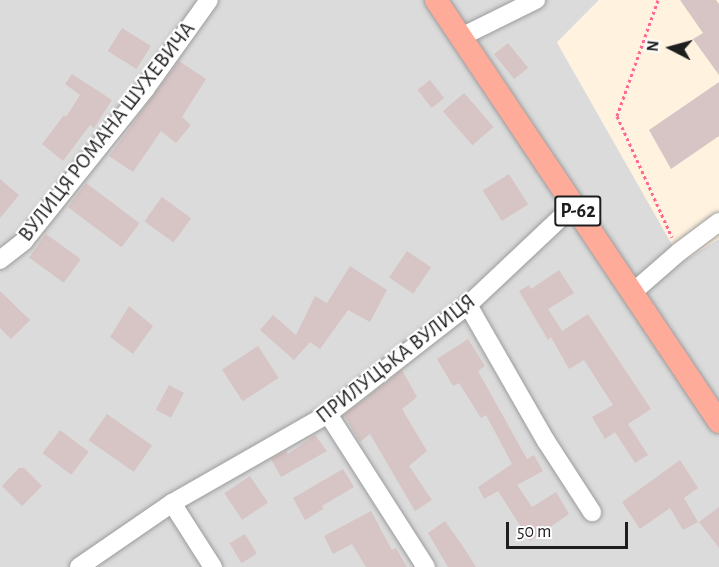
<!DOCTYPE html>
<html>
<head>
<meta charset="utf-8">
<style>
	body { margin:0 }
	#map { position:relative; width:719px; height:567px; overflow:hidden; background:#f0e7e4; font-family:"Alegreya Sans",sans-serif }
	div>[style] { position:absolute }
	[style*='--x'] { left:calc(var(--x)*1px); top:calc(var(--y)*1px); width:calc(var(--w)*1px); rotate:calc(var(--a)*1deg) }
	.residential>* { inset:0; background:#dcdbdc }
	.education>* { inset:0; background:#fff2de }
	.building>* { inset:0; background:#d7c4c4; transform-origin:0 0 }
	.path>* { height:3px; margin-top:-1.5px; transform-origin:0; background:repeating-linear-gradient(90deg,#ff6692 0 3px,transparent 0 6px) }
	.roads { filter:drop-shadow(0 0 2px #9b9b9b) drop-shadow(0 0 2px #9b9b9b) }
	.minor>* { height:18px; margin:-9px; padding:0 9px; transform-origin:9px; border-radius:9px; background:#fff }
	.major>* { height:22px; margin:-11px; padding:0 11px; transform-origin:11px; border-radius:11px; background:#ffab9a }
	span { translate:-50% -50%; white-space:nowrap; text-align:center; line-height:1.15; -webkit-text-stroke:4.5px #fff; paint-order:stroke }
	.shield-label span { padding:2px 4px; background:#fff; border:2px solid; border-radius:4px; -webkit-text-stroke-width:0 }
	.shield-label { font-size:20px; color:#1e1e1e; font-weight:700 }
	.street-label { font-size:21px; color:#1e1e1e }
	.north { position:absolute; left:641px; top:18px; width:60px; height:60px; -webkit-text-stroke:4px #fff; paint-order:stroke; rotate:276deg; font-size:16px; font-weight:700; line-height:24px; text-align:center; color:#1e1e1e }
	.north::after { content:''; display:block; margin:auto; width:21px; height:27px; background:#1e1e1e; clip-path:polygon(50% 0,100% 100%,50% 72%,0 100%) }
	.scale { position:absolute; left:506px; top:522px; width:122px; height:27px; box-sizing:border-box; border:3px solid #1e1e1e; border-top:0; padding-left:8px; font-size:18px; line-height:21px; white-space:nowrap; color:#1e1e1e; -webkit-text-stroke:4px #fff; paint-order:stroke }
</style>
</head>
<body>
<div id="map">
	<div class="residential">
		<div style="clip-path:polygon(0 0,599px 0,557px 43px,682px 262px,719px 239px,719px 567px,0 567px)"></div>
	</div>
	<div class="education">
		<div style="clip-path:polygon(599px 0,719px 0,719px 239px,682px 262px,557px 42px)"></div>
	</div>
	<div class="building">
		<div style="clip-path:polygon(680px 0,716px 0,719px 4px,719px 75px,693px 39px,703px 33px)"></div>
		<div style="left:122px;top:28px;width:34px;height:27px;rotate:32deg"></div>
		<div style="left:508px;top:43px;width:32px;height:18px;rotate:51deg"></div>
		<div style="clip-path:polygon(179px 61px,206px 79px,182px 117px,191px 125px,176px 143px,161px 131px,133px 172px,109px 156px)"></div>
		<div style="clip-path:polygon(72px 74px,112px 100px,94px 128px,90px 125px,63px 161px,42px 144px,64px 115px,66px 117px,80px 95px,65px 84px)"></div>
		<div style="left:430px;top:80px;width:23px;height:16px;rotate:52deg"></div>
		<div style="clip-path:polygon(719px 82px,719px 136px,671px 169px,649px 130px)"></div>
		<div style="left:464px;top:93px;width:45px;height:28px;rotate:49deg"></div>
		<div style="left:509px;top:174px;width:36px;height:31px;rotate:58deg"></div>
		<div style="clip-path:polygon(0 179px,19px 195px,0 218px)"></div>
		<div style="left:86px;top:183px;width:67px;height:30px;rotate:37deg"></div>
		<div style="left:162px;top:197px;width:36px;height:30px;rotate:36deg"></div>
		<div style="left:46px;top:234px;width:43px;height:29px;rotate:36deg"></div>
		<div style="left:407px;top:251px;width:29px;height:32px;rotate:34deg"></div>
		<div style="clip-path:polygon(350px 266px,387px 290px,370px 322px,348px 310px,320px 349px,310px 342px,294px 360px,260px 330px,273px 315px,296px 335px,315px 296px,327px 303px)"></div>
		<div style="clip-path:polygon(559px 270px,574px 293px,548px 309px,562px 331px,588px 314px,651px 409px,628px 424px,648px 455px,635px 463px,615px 432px,605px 439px,592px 417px,613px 405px,584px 360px,569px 369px,551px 337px,548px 340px,519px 291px,529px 285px,531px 289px)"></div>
		<div style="clip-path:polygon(0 291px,30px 320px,11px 339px,0 328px)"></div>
		<div style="clip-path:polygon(129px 306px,153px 326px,133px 354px,110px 337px)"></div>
		<div style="clip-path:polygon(468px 339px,485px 366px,478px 371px,527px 459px,534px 455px,543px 471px,517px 485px,532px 507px,556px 492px,569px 514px,530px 541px,498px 491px,484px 499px,478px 487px,512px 464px,486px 415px,481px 418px,459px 383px,453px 386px,437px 359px)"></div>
		<div style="left:258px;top:346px;width:38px;height:43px;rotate:57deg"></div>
		<div style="clip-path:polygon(402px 370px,417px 397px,402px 409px,427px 451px,409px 466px,432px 500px,415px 511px,370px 434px,360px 442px,344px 415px)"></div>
		<div style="left:169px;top:385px;width:17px;height:28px;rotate:28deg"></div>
		<div style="left:107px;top:414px;width:55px;height:32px;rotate:35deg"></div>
		<div style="left:60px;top:430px;width:36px;height:29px;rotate:37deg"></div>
		<div style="clip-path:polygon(315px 435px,327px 451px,281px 477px,271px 459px,286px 451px,288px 454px)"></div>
		<div style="clip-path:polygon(680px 460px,698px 488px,684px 498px,698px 522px,683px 530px,670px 508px,640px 529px,622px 502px)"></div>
		<div style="clip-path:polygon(19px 468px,24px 468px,42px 486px,22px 506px,2px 486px)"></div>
		<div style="clip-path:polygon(343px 469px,354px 487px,322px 506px,323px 509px,305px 520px,293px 498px)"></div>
		<div style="left:250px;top:476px;width:32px;height:31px;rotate:56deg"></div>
		<div style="clip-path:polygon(719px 507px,719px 548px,699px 522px)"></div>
		<div style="clip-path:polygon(371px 511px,392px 550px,396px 548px,407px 567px,366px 567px,352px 544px,333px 554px,324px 536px)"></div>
		<div style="clip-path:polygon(445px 521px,462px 545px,476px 567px,448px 567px,428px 533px)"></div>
		<div style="left:245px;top:534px;width:23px;height:18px;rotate:59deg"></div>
	</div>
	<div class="path">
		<div style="--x:658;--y:0;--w:123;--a:109.5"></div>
		<div style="--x:617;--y:116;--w:133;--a:65.6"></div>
	</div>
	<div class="roads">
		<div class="minor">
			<div style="--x:461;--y:37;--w:84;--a:-26.3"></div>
			<div style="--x:0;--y:260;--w:31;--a:-38"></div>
			<div style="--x:24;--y:241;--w:196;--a:-51.4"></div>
			<div style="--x:146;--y:88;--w:108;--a:-54.4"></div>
			<div style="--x:632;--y:293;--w:62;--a:-41.1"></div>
			<div style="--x:679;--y:252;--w:50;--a:-36.9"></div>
			<div style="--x:468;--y:305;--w:157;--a:60.2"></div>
			<div style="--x:546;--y:441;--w:85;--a:57.1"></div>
			<div style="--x:328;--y:414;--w:182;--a:57.4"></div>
			<div style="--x:172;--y:503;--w:76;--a:57.4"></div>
			<div style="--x:79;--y:567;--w:113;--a:-34.5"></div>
			<div style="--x:172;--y:503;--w:180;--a:-29.7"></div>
			<div style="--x:328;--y:414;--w:177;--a:-37.9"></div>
			<div style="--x:468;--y:305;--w:146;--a:-43.3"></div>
		</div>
		<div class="major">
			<div style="--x:436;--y:0;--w:508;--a:56.15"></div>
		</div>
	</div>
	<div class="shield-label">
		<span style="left:578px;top:211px">Р-62</span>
	</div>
	<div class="street-label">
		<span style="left:107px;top:132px;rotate:-52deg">ВУЛИЦЯ РОМАНА ШУХЕВИЧА</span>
		<span style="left:396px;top:359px;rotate:-38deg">ПРИЛУЦЬКА ВУЛИЦЯ</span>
	</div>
	<div class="north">N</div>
	<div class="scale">50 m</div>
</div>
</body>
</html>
